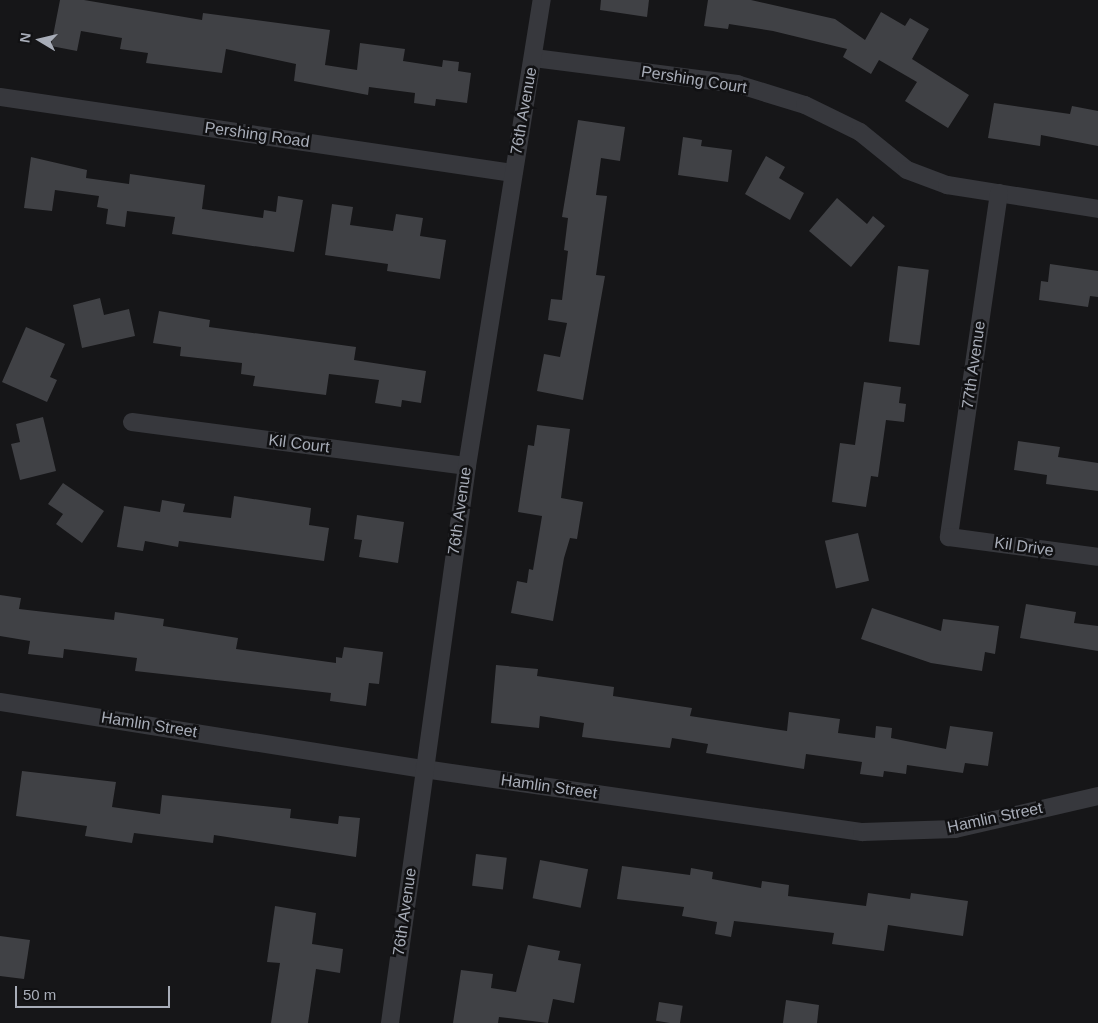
<!DOCTYPE html>
<html>
<head>
<meta charset="utf-8">
<style>
	body { margin:0 }
	#map { position:relative; width:1098px; height:1023px; overflow:hidden; background:#161618; font-family:Helvetica,sans-serif }
	div>[style] { position:absolute }
	[style*='--x'] { left:calc(var(--x)*1px); top:calc(var(--y)*1px); width:calc(var(--w)*1px); rotate:calc(var(--a)*1deg) }
	.building>* { inset:0; background:#404145; transform-origin:0 0 }
	.minor>* { height:18px; margin:-9px; padding:0 9px; transform-origin:9px; border-radius:9px; background:#37383d }
	span { translate:-50% -50%; white-space:nowrap; text-align:center; line-height:1.15; -webkit-text-stroke:5px #111113; paint-order:stroke }
	.street-label { font-size:16px; color:#a8adb8 }
	.north { position:absolute; left:15px; top:15px; width:50px; height:50px; -webkit-text-stroke:4px #111113; paint-order:stroke; rotate:279deg; font-size:14px; font-weight:700; line-height:20px; text-align:center; color:#a8adb8 }
	.north::after { content:''; display:block; margin:auto; width:18px; height:22px; background:#a8adb8; clip-path:polygon(50% 0,100% 100%,50% 72%,0 100%) }
	.scale { position:absolute; left:15px; top:986px; width:155px; height:22px; box-sizing:border-box; border:2px solid #a8adb8; border-top:0; padding-left:6px; font-size:15px; line-height:18px; white-space:nowrap; color:#a8adb8; -webkit-text-stroke:4px #111113; paint-order:stroke }
</style>
</head>
<body>
<div id="map">
	<div class="building">
		<div style="clip-path:polygon(60px 0,84px 0,202px 20px,203px 13px,330px 30px,325px 65px,357px 70px,360px 43px,405px 49px,403px 61px,442px 67px,443px 60px,459px 62px,458px 71px,471px 73px,467px 103px,436px 99px,435px 106px,414px 103px,415px 93px,369px 87px,368px 95px,294px 81px,296px 64px,226px 49px,222px 73px,146px 63px,148px 53px,120px 49px,122px 38px,81px 31px,77px 51px,51px 46px)"></div>
		<div style="clip-path:polygon(601px 0,649px 0,647px 17px,600px 10px)"></div>
		<div style="clip-path:polygon(708px 0,751px 0,835px 19px,865px 40px,881px 12px,905px 26px,910px 18px,929px 29px,912px 59px,969px 95px,948px 128px,905px 101px,917px 82px,879px 60px,871px 74px,843px 57px,847px 49px,773px 31px,729px 24px,728px 29px,704px 26px)"></div>
		<div style="clip-path:polygon(994px 103px,1070px 114px,1072px 106px,1098px 111px,1098px 146px,1041px 135px,1040px 146px,988px 138px)"></div>
		<div style="clip-path:polygon(578px 120px,625px 127px,620px 161px,601px 158px,596px 195px,607px 196px,596px 275px,605px 276px,583px 400px,537px 391px,544px 354px,560px 357px,567px 323px,548px 320px,551px 299px,562px 300px,568px 251px,564px 250px,568px 218px,562px 217px)"></div>
		<div style="clip-path:polygon(683px 137px,702px 140px,701px 146px,732px 150px,728px 182px,678px 175px)"></div>
		<div style="clip-path:polygon(766px 156px,785px 167px,779px 178px,804px 193px,790px 220px,745px 194px)"></div>
		<div style="clip-path:polygon(31px 157px,87px 170px,86px 178px,129px 184px,130px 174px,205px 185px,202px 209px,263px 218px,264px 210px,276px 212px,278px 196px,303px 200px,294px 252px,172px 234px,175px 217px,127px 211px,125px 227px,106px 224px,108px 209px,97px 207px,99px 196px,55px 190px,52px 211px,24px 208px)"></div>
		<div style="clip-path:polygon(837px 198px,867px 224px,873px 216px,885px 226px,851px 267px,809px 231px)"></div>
		<div style="clip-path:polygon(332px 204px,353px 207px,350px 225px,393px 231px,396px 214px,423px 218px,420px 236px,446px 240px,440px 279px,387px 271px,388px 264px,325px 255px)"></div>
		<div style="clip-path:polygon(1050px 264px,1098px 271px,1098px 297px,1090px 296px,1088px 307px,1039px 300px,1041px 281px,1048px 282px)"></div>
		<div style="left:898px;top:266px;width:31px;height:76px;rotate:7deg"></div>
		<div style="clip-path:polygon(100px 298px,104px 315px,129px 309px,135px 336px,82px 348px,73px 305px)"></div>
		<div style="clip-path:polygon(159px 311px,210px 320px,209px 327px,356px 347px,354px 360px,426px 371px,421px 403px,402px 400px,401px 407px,375px 403px,379px 380px,329px 374px,326px 395px,253px 386px,255px 376px,241px 374px,242px 363px,180px 356px,181px 347px,153px 343px)"></div>
		<div style="clip-path:polygon(26px 327px,65px 344px,50px 377px,57px 380px,47px 402px,2px 382px)"></div>
		<div style="clip-path:polygon(864px 382px,901px 387px,899px 403px,906px 404px,904px 422px,886px 420px,878px 477px,871px 476px,866px 507px,832px 502px,840px 443px,855px 445px)"></div>
		<div style="clip-path:polygon(43px 417px,56px 471px,20px 480px,11px 444px,20px 442px,16px 424px)"></div>
		<div style="clip-path:polygon(537px 425px,570px 429px,561px 498px,583px 502px,577px 539px,570px 538px,564px 558px,553px 621px,511px 613px,517px 581px,527px 583px,529px 569px,533px 570px,542px 516px,518px 512px,528px 445px,534px 446px)"></div>
		<div style="clip-path:polygon(1018px 441px,1060px 447px,1058px 457px,1098px 463px,1098px 491px,1046px 484px,1047px 475px,1014px 470px)"></div>
		<div style="clip-path:polygon(63px 483px,104px 511px,82px 543px,56px 524px,63px 514px,48px 504px)"></div>
		<div style="clip-path:polygon(234px 496px,311px 508px,309px 525px,329px 528px,324px 561px,179px 541px,178px 547px,145px 541px,143px 551px,117px 547px,124px 506px,160px 512px,162px 500px,185px 504px,183px 512px,231px 518px)"></div>
		<div style="clip-path:polygon(357px 515px,404px 522px,398px 563px,359px 557px,362px 540px,354px 539px)"></div>
		<div style="left:858px;top:533px;width:49px;height:34px;rotate:77deg"></div>
		<div style="clip-path:polygon(0 595px,21px 598px,19px 609px,114px 620px,115px 612px,164px 619px,163px 626px,238px 638px,236px 649px,336px 663px,336px 657px,342px 658px,344px 647px,383px 652px,379px 684px,369px 683px,366px 706px,330px 701px,331px 693px,135px 671px,137px 658px,64px 649px,63px 658px,28px 654px,30px 641px,0 636px)"></div>
		<div style="clip-path:polygon(1026px 604px,1076px 612px,1074px 623px,1098px 626px,1098px 651px,1020px 638px)"></div>
		<div style="clip-path:polygon(872px 608px,941px 631px,943px 619px,999px 626px,995px 654px,985px 652px,982px 671px,931px 663px,861px 639px)"></div>
		<div style="clip-path:polygon(496px 665px,538px 669px,537px 676px,614px 687px,613px 696px,692px 708px,690px 716px,787px 731px,789px 712px,840px 719px,838px 733px,875px 738px,876px 726px,892px 728px,891px 738px,946px 749px,950px 726px,993px 732px,988px 766px,965px 763px,963px 773px,907px 765px,906px 774px,884px 771px,883px 777px,860px 774px,862px 762px,806px 754px,804px 769px,706px 753px,708px 744px,672px 738px,670px 748px,582px 737px,584px 723px,540px 716px,539px 728px,491px 723px)"></div>
		<div style="clip-path:polygon(22px 771px,116px 782px,112px 807px,160px 814px,162px 795px,291px 809px,290px 818px,338px 824px,339px 816px,360px 818px,356px 857px,214px 835px,213px 843px,134px 833px,132px 843px,85px 836px,87px 826px,16px 816px)"></div>
		<div style="left:476px;top:854px;width:31px;height:32px;rotate:7deg"></div>
		<div style="left:540px;top:860px;width:49px;height:39px;rotate:11deg"></div>
		<div style="clip-path:polygon(622px 866px,690px 875px,691px 868px,713px 872px,712px 879px,761px 888px,762px 881px,789px 885px,788px 896px,866px 906px,868px 893px,910px 899px,911px 893px,968px 901px,963px 936px,888px 925px,884px 951px,832px 944px,834px 933px,734px 921px,731px 937px,715px 934px,717px 922px,682px 916px,684px 907px,617px 899px)"></div>
		<div style="clip-path:polygon(275px 906px,316px 913px,312px 944px,343px 949px,340px 973px,316px 969px,308px 1023px,271px 1023px,280px 963px,267px 962px)"></div>
		<div style="clip-path:polygon(0 936px,30px 940px,24px 979px,0 976px)"></div>
		<div style="clip-path:polygon(528px 945px,560px 951px,558px 960px,581px 964px,574px 1003px,553px 999px,548px 1023px,499px 1017px,498px 1023px,453px 1023px,461px 970px,493px 974px,491px 988px,516px 992px)"></div>
		<div style="clip-path:polygon(786px 1000px,819px 1005px,817px 1023px,783px 1023px)"></div>
		<div style="left:659px;top:1002px;width:24px;height:19px;rotate:9deg"></div>
	</div>
	<div class="minor">
		<div style="--x:534;--y:58;--w:205;--a:7.3"></div>
		<div style="--x:737;--y:84;--w:71;--a:17.2"></div>
		<div style="--x:805;--y:105;--w:61;--a:26.1"></div>
		<div style="--x:860;--y:132;--w:60;--a:39"></div>
		<div style="--x:907;--y:170;--w:43;--a:20.6"></div>
		<div style="--x:947;--y:185;--w:153;--a:9"></div>
		<div style="--x:0;--y:97;--w:519;--a:8.43"></div>
		<div style="--x:999;--y:193;--w:348;--a:98.3"></div>
		<div style="--x:949;--y:537;--w:150;--a:7.6"></div>
		<div style="--x:132;--y:422;--w:338;--a:7.5"></div>
		<div style="--x:0;--y:702;--w:429;--a:9"></div>
		<div style="--x:424;--y:769;--w:443;--a:8.2"></div>
		<div style="--x:862;--y:832;--w:93;--a:-1.8"></div>
		<div style="--x:955;--y:829;--w:147;--a:-13"></div>
		<div style="--x:390;--y:1023;--w:562;--a:-82.13"></div>
		<div style="--x:467;--y:466;--w:472;--a:-80.9"></div>
	</div>
	<div class="street-label">
		<span style="left:694px;top:80px;rotate:9deg">Pershing Court</span>
		<span style="left:524px;top:111px;rotate:-80deg">76th Avenue</span>
		<span style="left:257px;top:135px;rotate:8deg">Pershing Road</span>
		<span style="left:974px;top:365px;rotate:-82deg">77th Avenue</span>
		<span style="left:299px;top:444px;rotate:7deg">Kil Court</span>
		<span style="left:460px;top:511px;rotate:-82deg">76th Avenue</span>
		<span style="left:1024px;top:547px;rotate:8deg">Kil Drive</span>
		<span style="left:149px;top:725px;rotate:9deg">Hamlin Street</span>
		<span style="left:549px;top:787px;rotate:8deg">Hamlin Street</span>
		<span style="left:995px;top:818px;rotate:-12deg">Hamlin Street</span>
		<span style="left:405px;top:912px;rotate:-82deg">76th Avenue</span>
	</div>
	<div class="north">N</div>
	<div class="scale">50 m</div>
</div>
</body>
</html>
